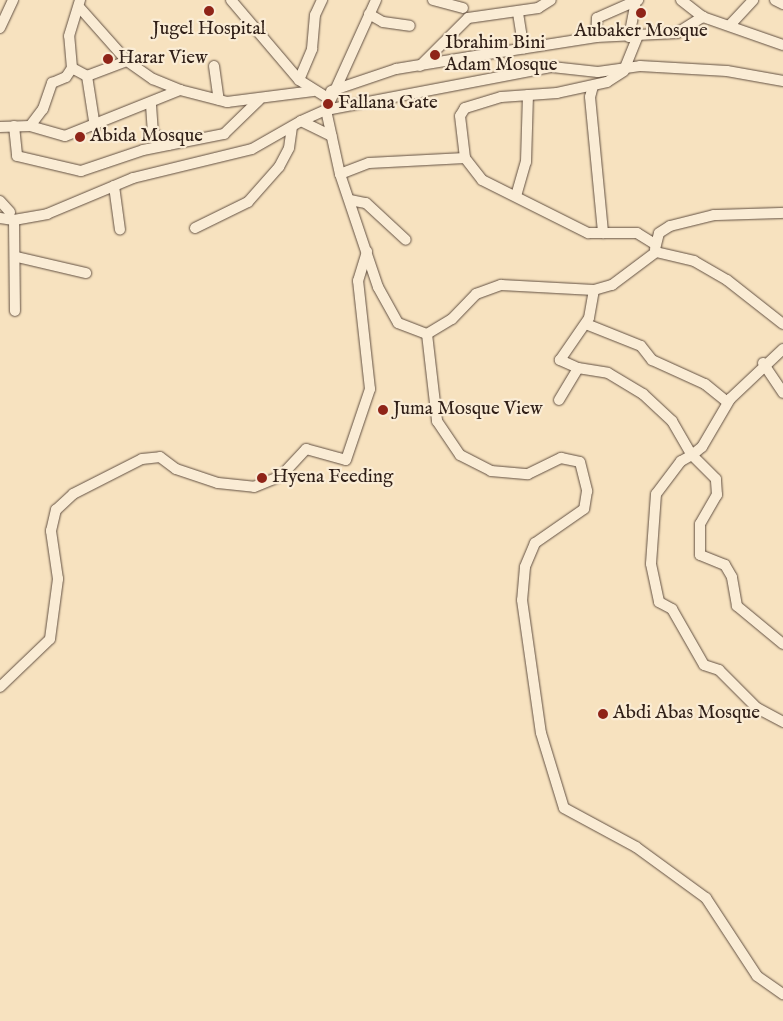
<!DOCTYPE html>
<html>
<head>
<meta charset="utf-8">
<style>
	body { margin:0 }
	#map { position:relative; width:783px; height:1021px; overflow:hidden; background:#f7e2bf; font-family:"IM FELL English",serif }
	div>[style] { position:absolute }
	[style*='--x'] { left:calc(var(--x)*1px); top:calc(var(--y)*1px); width:calc(var(--w)*1px); rotate:calc(var(--a)*1deg) }
	.roads { filter:drop-shadow(0 0 1px #625042) drop-shadow(0 0 1px #625042) }
	.minor>* { height:10px; margin:-5px; padding:0 5px; transform-origin:5px; border-radius:5px; background:#faecd5 }
	.dots>* { width:14px; height:14px; translate:-50% -50%; box-sizing:border-box; border:2px solid #faecd5; border-radius:50% }
	span { translate:-50% -50%; white-space:nowrap; text-align:center; line-height:1.15; -webkit-text-stroke:4.5px #faecd5; paint-order:stroke }
	.poi-label { font-size:19px; color:#312018 }
	.left { translate:0 -50%; text-align:left }
</style>
</head>
<body>
<div id="map">
	<div class="roads">
		<div class="minor">
			<div style="--x:231;--y:0;--w:105;--a:49.6"></div>
			<div style="--x:299;--y:80;--w:34;--a:32"></div>
			<div style="--x:376;--y:0;--w:121;--a:114.4"></div>
			<div style="--x:326;--y:110;--w:66;--a:77.7"></div>
			<div style="--x:340;--y:174;--w:119;--a:71.4"></div>
			<div style="--x:378;--y:287;--w:41;--a:60.9"></div>
			<div style="--x:398;--y:323;--w:31;--a:21"></div>
			<div style="--x:427;--y:334;--w:29;--a:-31"></div>
			<div style="--x:452;--y:319;--w:35;--a:-46"></div>
			<div style="--x:476;--y:294;--w:27;--a:-20"></div>
			<div style="--x:501;--y:285;--w:93;--a:3.1"></div>
			<div style="--x:594;--y:290;--w:19;--a:-16"></div>
			<div style="--x:612;--y:285;--w:55;--a:-36.9"></div>
			<div style="--x:656;--y:252;--w:39;--a:13"></div>
			<div style="--x:694;--y:261;--w:38;--a:30"></div>
			<div style="--x:727;--y:280;--w:71;--a:38.2"></div>
			<div style="--x:433;--y:0;--w:31;--a:15"></div>
			<div style="--x:681;--y:0;--w:28;--a:38"></div>
			<div style="--x:775;--y:0;--w:9;--a:27"></div>
			<div style="--x:80;--y:8;--w:71;--a:48.4"></div>
			<div style="--x:127;--y:61;--w:32;--a:35"></div>
			<div style="--x:153;--y:79;--w:29;--a:22"></div>
			<div style="--x:180;--y:90;--w:49;--a:14.3"></div>
			<div style="--x:227;--y:102;--w:87;--a:-7.3"></div>
			<div style="--x:518;--y:13;--w:36;--a:81"></div>
			<div style="--x:369;--y:14;--w:16;--a:30"></div>
			<div style="--x:383;--y:22;--w:27;--a:8"></div>
			<div style="--x:730;--y:25;--w:34;--a:-47"></div>
			<div style="--x:0;--y:28;--w:31;--a:-65"></div>
			<div style="--x:596;--y:37;--w:19;--a:-87"></div>
			<div style="--x:597;--y:18;--w:45;--a:-23.7"></div>
			<div style="--x:629;--y:37;--w:36;--a:-79"></div>
			<div style="--x:637;--y:38;--w:35;--a:112"></div>
			<div style="--x:624;--y:71;--w:20;--a:147"></div>
			<div style="--x:607;--y:82;--w:51;--a:167.6"></div>
			<div style="--x:557;--y:93;--w:56;--a:175.9"></div>
			<div style="--x:501;--y:97;--w:38;--a:163"></div>
			<div style="--x:465;--y:108;--w:9;--a:122"></div>
			<div style="--x:460;--y:116;--w:42;--a:83.2"></div>
			<div style="--x:465;--y:158;--w:28;--a:52"></div>
			<div style="--x:482;--y:180;--w:119;--a:26.6"></div>
			<div style="--x:588;--y:233;--w:49;--a:0"></div>
			<div style="--x:637;--y:233;--w:19;--a:32"></div>
			<div style="--x:214;--y:66;--w:34;--a:82"></div>
			<div style="--x:420;--y:66;--w:68;--a:-45"></div>
			<div style="--x:468;--y:18;--w:71;--a:-8.1"></div>
			<div style="--x:538;--y:8;--w:15;--a:-32"></div>
			<div style="--x:72;--y:68;--w:17;--a:28"></div>
			<div style="--x:87;--y:76;--w:52;--a:81.1"></div>
			<div style="--x:87;--y:76;--w:43;--a:-20.6"></div>
			<div style="--x:299;--y:80;--w:34;--a:-67"></div>
			<div style="--x:312;--y:49;--w:34;--a:-85"></div>
			<div style="--x:315;--y:15;--w:17;--a:-65"></div>
			<div style="--x:593;--y:86;--w:11;--a:105"></div>
			<div style="--x:590;--y:97;--w:137;--a:84.5"></div>
			<div style="--x:331;--y:91;--w:69;--a:-18.7"></div>
			<div style="--x:396;--y:69;--w:74;--a:-9.3"></div>
			<div style="--x:469;--y:57;--w:129;--a:-8.9"></div>
			<div style="--x:596;--y:37;--w:81;--a:-2.8"></div>
			<div style="--x:677;--y:33;--w:31;--a:-32"></div>
			<div style="--x:703;--y:17;--w:85;--a:19.3"></div>
			<div style="--x:151;--y:105;--w:27;--a:86"></div>
			<div style="--x:153;--y:132;--w:20;--a:41"></div>
			<div style="--x:301;--y:121;--w:27;--a:-24"></div>
			<div style="--x:326;--y:110;--w:230;--a:-10.8"></div>
			<div style="--x:552;--y:67;--w:46;--a:6.2"></div>
			<div style="--x:598;--y:72;--w:42;--a:-8.1"></div>
			<div style="--x:640;--y:66;--w:87;--a:3.3"></div>
			<div style="--x:727;--y:71;--w:57;--a:10.1"></div>
			<div style="--x:14;--y:126;--w:30;--a:84"></div>
			<div style="--x:17;--y:156;--w:66;--a:13.2"></div>
			<div style="--x:81;--y:171;--w:65;--a:-18.7"></div>
			<div style="--x:143;--y:150;--w:83;--a:-11.2"></div>
			<div style="--x:224;--y:134;--w:49;--a:-44.2"></div>
			<div style="--x:30;--y:126;--w:36;--a:16"></div>
			<div style="--x:65;--y:136;--w:124;--a:-21.8"></div>
			<div style="--x:0;--y:127;--w:30;--a:-2"></div>
			<div style="--x:30;--y:126;--w:21;--a:-53"></div>
			<div style="--x:43;--y:109;--w:28;--a:-71"></div>
			<div style="--x:52;--y:83;--w:15;--a:-23"></div>
			<div style="--x:66;--y:77;--w:11;--a:-56"></div>
			<div style="--x:72;--y:68;--w:32;--a:-95"></div>
			<div style="--x:69;--y:36;--w:38;--a:-73"></div>
			<div style="--x:340;--y:174;--w:31;--a:-21"></div>
			<div style="--x:369;--y:163;--w:96;--a:-3"></div>
			<div style="--x:114;--y:186;--w:44;--a:82.2"></div>
			<div style="--x:516;--y:196;--w:35;--a:-74"></div>
			<div style="--x:526;--y:162;--w:67;--a:-88.3"></div>
			<div style="--x:350;--y:200;--w:16;--a:11"></div>
			<div style="--x:366;--y:203;--w:54;--a:42.8"></div>
			<div style="--x:0;--y:201;--w:15;--a:48"></div>
			<div style="--x:0;--y:218;--w:14;--a:8"></div>
			<div style="--x:14;--y:220;--w:34;--a:-10"></div>
			<div style="--x:47;--y:214;--w:93;--a:-22.7"></div>
			<div style="--x:133;--y:178;--w:122;--a:-13.7"></div>
			<div style="--x:252;--y:149;--w:56;--a:-29.7"></div>
			<div style="--x:301;--y:121;--w:34;--a:26"></div>
			<div style="--x:14;--y:220;--w:91;--a:89.4"></div>
			<div style="--x:195;--y:228;--w:59;--a:-26.1"></div>
			<div style="--x:248;--y:202;--w:47;--a:-48.5"></div>
			<div style="--x:279;--y:167;--w:21;--a:-62"></div>
			<div style="--x:289;--y:148;--w:21;--a:-82"></div>
			<div style="--x:655;--y:249;--w:16;--a:-76"></div>
			<div style="--x:659;--y:233;--w:13;--a:-32"></div>
			<div style="--x:670;--y:226;--w:45;--a:-14"></div>
			<div style="--x:714;--y:215;--w:69;--a:-1.7"></div>
			<div style="--x:17;--y:257;--w:71;--a:13.1"></div>
			<div style="--x:586;--y:324;--w:59;--a:21.8"></div>
			<div style="--x:641;--y:346;--w:18;--a:52"></div>
			<div style="--x:652;--y:360;--w:58;--a:24.4"></div>
			<div style="--x:705;--y:384;--w:28;--a:39"></div>
			<div style="--x:427;--y:334;--w:88;--a:83.4"></div>
			<div style="--x:437;--y:421;--w:41;--a:55.9"></div>
			<div style="--x:460;--y:455;--w:35;--a:27"></div>
			<div style="--x:491;--y:471;--w:37;--a:5"></div>
			<div style="--x:528;--y:474;--w:37;--a:-26"></div>
			<div style="--x:561;--y:458;--w:19;--a:12"></div>
			<div style="--x:580;--y:462;--w:30;--a:76"></div>
			<div style="--x:587;--y:491;--w:18;--a:99"></div>
			<div style="--x:584;--y:509;--w:60;--a:145.2"></div>
			<div style="--x:535;--y:543;--w:26;--a:113"></div>
			<div style="--x:525;--y:567;--w:33;--a:95"></div>
			<div style="--x:522;--y:600;--w:134;--a:81.9"></div>
			<div style="--x:541;--y:733;--w:78;--a:73"></div>
			<div style="--x:564;--y:808;--w:82;--a:28.4"></div>
			<div style="--x:636;--y:847;--w:87;--a:36.1"></div>
			<div style="--x:706;--y:898;--w:93;--a:56.8"></div>
			<div style="--x:757;--y:976;--w:32;--a:35"></div>
			<div style="--x:763;--y:363;--w:36;--a:56"></div>
			<div style="--x:578;--y:368;--w:20;--a:-156"></div>
			<div style="--x:560;--y:360;--w:51;--a:-55.4"></div>
			<div style="--x:589;--y:318;--w:28;--a:-80"></div>
			<div style="--x:559;--y:400;--w:37;--a:-59"></div>
			<div style="--x:578;--y:368;--w:30;--a:9"></div>
			<div style="--x:608;--y:373;--w:41;--a:31"></div>
			<div style="--x:643;--y:394;--w:40;--a:43"></div>
			<div style="--x:672;--y:421;--w:39;--a:60"></div>
			<div style="--x:692;--y:455;--w:13;--a:-39"></div>
			<div style="--x:702;--y:447;--w:56;--a:-59.7"></div>
			<div style="--x:730;--y:399;--w:73;--a:-43.3"></div>
			<div style="--x:783;--y:644;--w:60;--a:-140.4"></div>
			<div style="--x:737;--y:606;--w:29;--a:-100"></div>
			<div style="--x:732;--y:577;--w:14;--a:-120"></div>
			<div style="--x:725;--y:565;--w:27;--a:-158"></div>
			<div style="--x:700;--y:555;--w:31;--a:-90"></div>
			<div style="--x:700;--y:524;--w:34;--a:-60"></div>
			<div style="--x:717;--y:495;--w:16;--a:-94"></div>
			<div style="--x:716;--y:479;--w:34;--a:-135"></div>
			<div style="--x:692;--y:455;--w:13;--a:151"></div>
			<div style="--x:681;--y:461;--w:41;--a:127.1"></div>
			<div style="--x:656;--y:494;--w:70;--a:94.1"></div>
			<div style="--x:651;--y:564;--w:39;--a:78"></div>
			<div style="--x:659;--y:602;--w:15;--a:28"></div>
			<div style="--x:672;--y:609;--w:64;--a:60.3"></div>
			<div style="--x:704;--y:665;--w:16;--a:18"></div>
			<div style="--x:719;--y:670;--w:54;--a:45"></div>
			<div style="--x:757;--y:708;--w:30;--a:28"></div>
			<div style="--x:0;--y:687;--w:69;--a:-43.8"></div>
			<div style="--x:50;--y:639;--w:61;--a:-82.4"></div>
			<div style="--x:58;--y:579;--w:49;--a:-98.3"></div>
			<div style="--x:51;--y:531;--w:22;--a:-77"></div>
			<div style="--x:56;--y:510;--w:23;--a:-43"></div>
			<div style="--x:73;--y:494;--w:77;--a:-26.9"></div>
			<div style="--x:142;--y:459;--w:18;--a:-6"></div>
			<div style="--x:160;--y:457;--w:20;--a:37"></div>
			<div style="--x:176;--y:469;--w:44;--a:18.4"></div>
			<div style="--x:218;--y:483;--w:36;--a:6"></div>
			<div style="--x:254;--y:487;--w:29;--a:-22"></div>
			<div style="--x:281;--y:476;--w:37;--a:-47"></div>
			<div style="--x:306;--y:449;--w:41;--a:15.4"></div>
			<div style="--x:346;--y:460;--w:75;--a:-71.3"></div>
			<div style="--x:370;--y:389;--w:109;--a:-96.3"></div>
			<div style="--x:358;--y:281;--w:31;--a:-73"></div>
		</div>
	</div>
	<div class="dots">
		<div style="left:209px;top:11px;background:#8f2418"></div>
		<div style="left:641px;top:13px;background:#8f2418"></div>
		<div style="left:435px;top:55px;background:#8f2418"></div>
		<div style="left:108px;top:59px;background:#8f2418"></div>
		<div style="left:328px;top:104px;background:#8f2418"></div>
		<div style="left:80px;top:137px;background:#8f2418"></div>
		<div style="left:383px;top:410px;background:#8f2418"></div>
		<div style="left:262px;top:478px;background:#8f2418"></div>
		<div style="left:603px;top:714px;background:#8f2418"></div>
	</div>
	<div class="poi-label">
		<span style="left:209px;top:30px">Jugel Hospital</span>
		<span style="left:641px;top:32px">Aubaker Mosque</span>
		<span class="left" style="left:445px;top:55px">Ibrahim Bini<br>Adam Mosque</span>
		<span class="left" style="left:118px;top:59px">Harar View</span>
		<span class="left" style="left:338px;top:104px">Fallana Gate</span>
		<span class="left" style="left:90px;top:137px">Abida Mosque</span>
		<span class="left" style="left:393px;top:410px">Juma Mosque View</span>
		<span class="left" style="left:272px;top:478px">Hyena Feeding</span>
		<span class="left" style="left:613px;top:714px">Abdi Abas Mosque</span>
	</div>
</div>
</body>
</html>
